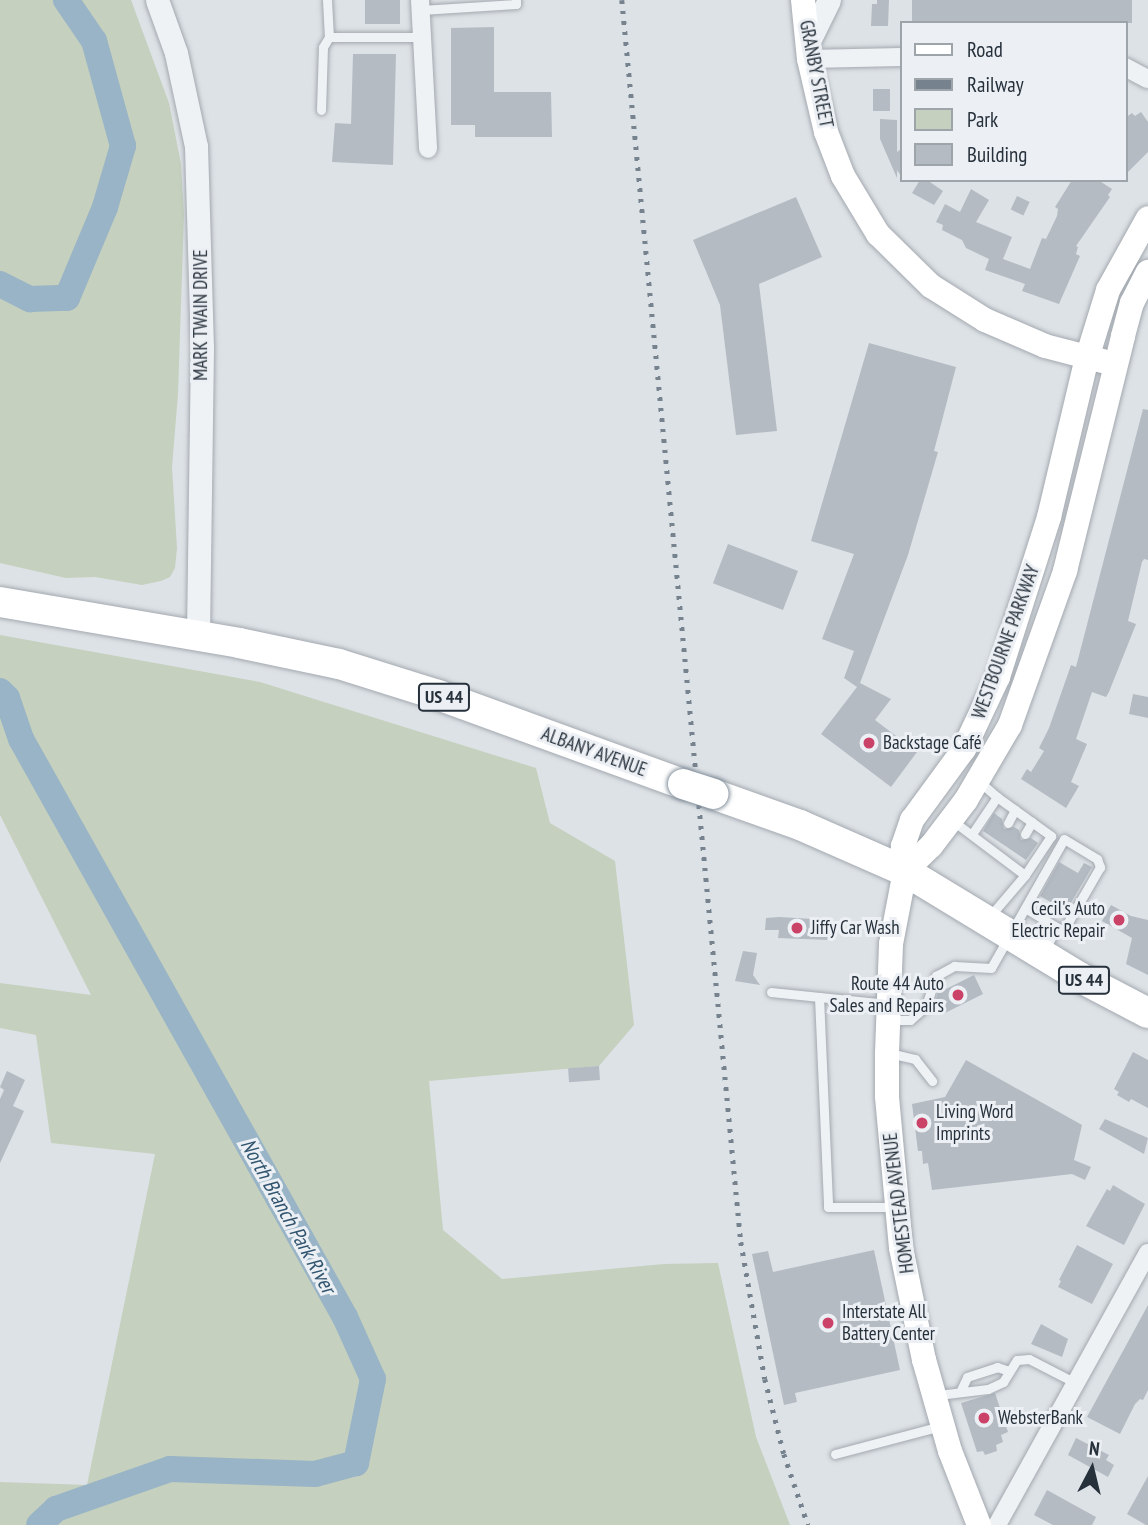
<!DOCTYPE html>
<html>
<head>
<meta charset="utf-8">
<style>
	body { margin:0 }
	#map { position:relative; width:1148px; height:1525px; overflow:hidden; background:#dde2e6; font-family:"PT Sans Narrow",sans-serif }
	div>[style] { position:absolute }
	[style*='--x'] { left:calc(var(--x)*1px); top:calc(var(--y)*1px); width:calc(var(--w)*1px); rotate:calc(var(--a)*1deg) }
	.green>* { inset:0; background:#c5d0be }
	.river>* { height:26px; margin:-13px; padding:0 13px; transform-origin:13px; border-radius:13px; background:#98b4c6 }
	.building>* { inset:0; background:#b4bbc3; transform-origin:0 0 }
	.roads { filter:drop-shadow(0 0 2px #a3a9b0) drop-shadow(0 0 2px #a3a9b0) }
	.service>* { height:9px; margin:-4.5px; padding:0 4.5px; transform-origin:4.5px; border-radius:4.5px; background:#eff2f5 }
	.minor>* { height:18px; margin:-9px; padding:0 9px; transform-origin:9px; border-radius:9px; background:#eff2f5 }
	.tertiary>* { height:23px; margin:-11.5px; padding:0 11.5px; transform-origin:11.5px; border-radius:11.5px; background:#eff2f5 }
	.secondary>* { height:24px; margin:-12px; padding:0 12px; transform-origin:12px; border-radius:12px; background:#fff }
	.trunk>* { height:30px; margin:-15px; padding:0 15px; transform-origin:15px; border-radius:15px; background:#fff }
	.rail>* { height:4.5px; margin-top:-2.25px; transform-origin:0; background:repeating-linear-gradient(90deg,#76838f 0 3.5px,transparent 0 10.5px) }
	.bridges { filter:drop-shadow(0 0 2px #84919d) drop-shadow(0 0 2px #84919d) }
	.trunk-bridge>* { height:30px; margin:-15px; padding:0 15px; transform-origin:15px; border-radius:15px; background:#fff }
	.dots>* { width:19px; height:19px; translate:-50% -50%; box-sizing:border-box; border:4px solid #ecf0f4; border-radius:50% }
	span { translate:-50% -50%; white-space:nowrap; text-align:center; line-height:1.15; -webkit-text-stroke:6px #ecf0f4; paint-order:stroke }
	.shield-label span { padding:2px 5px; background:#ecf0f4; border:2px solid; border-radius:5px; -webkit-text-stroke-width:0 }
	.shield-label { font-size:18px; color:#27313c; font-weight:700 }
	.street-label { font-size:19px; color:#27313c }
	.poi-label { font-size:19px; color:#27313c }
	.left { translate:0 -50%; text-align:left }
	.right { translate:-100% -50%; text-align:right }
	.water-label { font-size:21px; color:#32556f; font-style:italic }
	.legend { position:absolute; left:900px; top:21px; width:228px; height:161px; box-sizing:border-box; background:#ecf0f4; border:2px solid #9da4aa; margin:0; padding:9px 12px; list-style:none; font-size:21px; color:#27313c }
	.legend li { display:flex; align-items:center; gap:14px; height:35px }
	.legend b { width:35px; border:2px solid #9da4aa }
	.north { position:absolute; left:1057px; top:1434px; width:70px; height:70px; -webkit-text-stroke:5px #ecf0f4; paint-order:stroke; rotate:7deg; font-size:19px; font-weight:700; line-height:28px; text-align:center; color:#27313c }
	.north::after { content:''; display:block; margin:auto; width:24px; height:32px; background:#27313c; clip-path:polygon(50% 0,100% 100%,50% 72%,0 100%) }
</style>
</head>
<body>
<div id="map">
	<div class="green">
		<div style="clip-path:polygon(0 0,131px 0,169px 103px,181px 164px,184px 214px,178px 394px,172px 467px,177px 548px,175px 568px,170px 577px,161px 581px,142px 585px,95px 577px,66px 578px,0 563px)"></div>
		<div style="clip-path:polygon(0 635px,260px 682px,536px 768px,550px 823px,615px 861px,634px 1025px,599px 1066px,429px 1081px,443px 1230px,502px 1279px,664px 1264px,718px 1263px,756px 1437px,790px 1525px,0 1525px,0 1482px,87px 1485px,155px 1154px,51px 1143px,36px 1035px,0 1028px,0 983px,91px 995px,0 815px)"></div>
	</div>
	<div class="river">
		<div style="--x:0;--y:284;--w:34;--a:27"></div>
		<div style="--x:30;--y:299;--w:37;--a:-2"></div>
		<div style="--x:67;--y:298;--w:99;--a:-67.3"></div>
		<div style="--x:105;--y:207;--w:64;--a:-73.6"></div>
		<div style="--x:123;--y:146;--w:109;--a:-105.4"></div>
		<div style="--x:94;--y:41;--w:50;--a:-124.3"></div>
		<div style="--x:0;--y:691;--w:10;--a:45"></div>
		<div style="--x:7;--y:698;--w:43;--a:71.1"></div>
		<div style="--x:21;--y:739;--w:663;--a:60.73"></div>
		<div style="--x:345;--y:1317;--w:68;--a:65.7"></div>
		<div style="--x:373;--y:1379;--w:86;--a:101.4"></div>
		<div style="--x:356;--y:1463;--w:42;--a:165"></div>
		<div style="--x:315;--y:1474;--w:145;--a:-178"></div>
		<div style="--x:170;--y:1469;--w:121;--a:160.7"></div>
		<div style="--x:56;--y:1509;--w:23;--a:137"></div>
	</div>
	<div class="building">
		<div style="left:365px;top:0;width:35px;height:24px"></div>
		<div style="clip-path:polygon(877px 0,889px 0,888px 26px,871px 26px,872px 4px,877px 4px)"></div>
		<div style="left:912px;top:0;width:220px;height:23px"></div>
		<div style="clip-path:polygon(494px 27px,494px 92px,551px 92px,552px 137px,475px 137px,475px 125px,451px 125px,451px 28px)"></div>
		<div style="clip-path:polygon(353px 54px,396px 54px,393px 165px,332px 162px,335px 123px,351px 124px)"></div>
		<div style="left:873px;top:89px;width:17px;height:22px"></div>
		<div style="clip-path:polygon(1141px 112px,1148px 122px,1148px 152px,1125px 175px,1125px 118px,1132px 113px,1135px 116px)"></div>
		<div style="clip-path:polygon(880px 119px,897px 120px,897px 152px,901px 149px,901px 176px,897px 170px,897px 178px,880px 139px)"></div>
		<div style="clip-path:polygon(920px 180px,927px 180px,943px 191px,934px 205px,912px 193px)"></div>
		<div style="clip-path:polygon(1072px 180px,1098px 180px,1112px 189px,1108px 195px,1110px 197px,1076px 246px,1078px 247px,1076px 254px,1080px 256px,1059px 304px,1022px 291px,1025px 284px,985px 270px,989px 259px,966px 248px,962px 240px,942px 230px,943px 225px,936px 222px,945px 204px,960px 212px,971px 189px,989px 200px,976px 222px,1012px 237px,1003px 259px,1030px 269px,1042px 238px,1046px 239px,1057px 216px,1058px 209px,1055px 207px)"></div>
		<div style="left:1017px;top:196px;width:14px;height:15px;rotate:25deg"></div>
		<div style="clip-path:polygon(796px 197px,822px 257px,759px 284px,777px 431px,736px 435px,720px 305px,693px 240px)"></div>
		<div style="clip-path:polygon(869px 343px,956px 367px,934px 451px,938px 452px,908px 555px,860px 683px,891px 699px,875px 720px,917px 752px,891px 787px,821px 734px,857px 687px,844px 678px,854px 651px,822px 639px,854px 554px,811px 541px)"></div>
		<div style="clip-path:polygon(1143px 409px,1148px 410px,1148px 560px,1144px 559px,1142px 562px,1128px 621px,1136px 624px,1109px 692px,1106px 697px,1092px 692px,1076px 739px,1087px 744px,1071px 782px,1079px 786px,1066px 808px,1021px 779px,1027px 769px,1031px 772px,1044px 751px,1039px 748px,1049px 728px,1071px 665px,1076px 667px)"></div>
		<div style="left:728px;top:544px;width:75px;height:42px;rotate:21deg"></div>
		<div style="clip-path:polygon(1133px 694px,1148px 697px,1148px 718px,1129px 714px)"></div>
		<div style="clip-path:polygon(994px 813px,1002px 819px,1004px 829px,1014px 827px,1019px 830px,1021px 840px,1031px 838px,1038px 843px,1026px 860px,983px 831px)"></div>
		<div style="clip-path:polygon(1059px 862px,1078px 873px,1084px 863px,1092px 867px,1066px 911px,1040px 896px)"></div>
		<div style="clip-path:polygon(1111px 905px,1131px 916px,1148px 920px,1148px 975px,1126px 964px,1132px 938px,1102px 921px)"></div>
		<div style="clip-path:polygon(779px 917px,830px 920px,828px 940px,778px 938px,779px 930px,765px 930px,766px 918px)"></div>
		<div style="clip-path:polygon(743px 951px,757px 953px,753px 975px,760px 985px,735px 981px)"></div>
		<div style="clip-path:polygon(974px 975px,983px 994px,943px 1014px,936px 999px,938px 993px)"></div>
		<div style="clip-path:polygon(1133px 1052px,1148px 1060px,1148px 1108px,1131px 1099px,1129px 1102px,1117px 1095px,1119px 1092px,1114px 1089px)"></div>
		<div style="clip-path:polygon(966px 1060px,1082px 1125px,1074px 1160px,1091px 1167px,1085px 1180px,1072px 1174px,932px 1190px,928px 1163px,923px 1164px,922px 1151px,918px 1151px,912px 1104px,945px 1097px)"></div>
		<div style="left:599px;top:1066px;width:14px;height:31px;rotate:86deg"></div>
		<div style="clip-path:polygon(7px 1071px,25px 1080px,13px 1106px,24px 1111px,0 1163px,0 1099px,4px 1090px,0 1087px)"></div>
		<div style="clip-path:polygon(1105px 1119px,1148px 1138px,1144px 1154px,1099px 1129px)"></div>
		<div style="clip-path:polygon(1113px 1185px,1145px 1204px,1124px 1245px,1086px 1226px,1107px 1189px,1110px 1191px)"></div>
		<div style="clip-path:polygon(1077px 1245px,1113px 1264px,1092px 1304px,1058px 1287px,1061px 1281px,1059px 1280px)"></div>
		<div style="clip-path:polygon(874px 1250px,900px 1370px,795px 1393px,797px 1402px,784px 1405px,752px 1254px,768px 1251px,773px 1272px)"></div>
		<div style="clip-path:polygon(1148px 1305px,1148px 1390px,1143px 1400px,1140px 1399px,1135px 1404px,1120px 1434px,1087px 1417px)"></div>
		<div style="clip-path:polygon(1041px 1324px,1068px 1339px,1062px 1357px,1031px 1344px)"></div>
		<div style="clip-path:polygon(995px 1393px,1008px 1432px,1001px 1435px,1003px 1442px,996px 1445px,997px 1451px,985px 1455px,983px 1451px,977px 1452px,961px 1403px)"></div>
		<div style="clip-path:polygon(1076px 1438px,1109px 1455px,1106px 1460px,1114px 1465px,1108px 1477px,1068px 1455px)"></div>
		<div style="clip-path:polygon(1148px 1476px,1148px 1525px,1146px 1525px,1127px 1514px)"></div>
		<div style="clip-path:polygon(1047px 1490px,1096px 1517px,1092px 1525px,1053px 1525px,1034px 1515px)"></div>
	</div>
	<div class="roads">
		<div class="service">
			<div style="--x:327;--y:0;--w:37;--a:87"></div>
			<div style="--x:329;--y:37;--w:93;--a:0"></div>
			<div style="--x:421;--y:10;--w:95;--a:-3.6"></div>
			<div style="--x:516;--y:4;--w:4;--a:-90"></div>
			<div style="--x:321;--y:110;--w:63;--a:-88.2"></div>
			<div style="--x:323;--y:47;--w:12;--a:-59"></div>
			<div style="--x:997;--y:797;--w:67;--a:35.8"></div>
			<div style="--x:1051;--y:836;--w:47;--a:123.7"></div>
			<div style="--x:953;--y:821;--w:90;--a:36.9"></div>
			<div style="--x:1025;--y:875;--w:54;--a:130.5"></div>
			<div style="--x:1008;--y:823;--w:15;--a:-62"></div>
			<div style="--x:972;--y:834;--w:45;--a:-56"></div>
			<div style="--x:997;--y:797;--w:23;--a:-139"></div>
			<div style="--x:1025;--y:834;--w:14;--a:-60"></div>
			<div style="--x:1044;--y:951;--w:27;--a:-62"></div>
			<div style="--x:771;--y:992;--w:117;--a:5.9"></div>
			<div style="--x:819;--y:997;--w:210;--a:87.5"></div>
			<div style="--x:828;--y:1207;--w:68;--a:0"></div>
			<div style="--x:890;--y:1020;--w:20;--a:0"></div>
			<div style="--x:910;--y:1020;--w:21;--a:-41"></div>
			<div style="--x:926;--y:1006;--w:32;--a:-72"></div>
			<div style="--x:936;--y:976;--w:21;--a:-29"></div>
			<div style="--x:954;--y:966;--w:37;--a:3"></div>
			<div style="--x:991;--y:968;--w:148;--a:-60.5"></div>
			<div style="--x:1064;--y:839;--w:39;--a:31"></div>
			<div style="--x:1097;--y:859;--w:9;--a:69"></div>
			<div style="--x:1100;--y:867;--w:74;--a:120"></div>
			<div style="--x:1063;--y:931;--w:44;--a:-148.8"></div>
			<div style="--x:889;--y:1053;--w:27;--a:13"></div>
			<div style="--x:915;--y:1059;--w:28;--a:52"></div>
			<div style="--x:961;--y:1390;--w:14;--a:-65"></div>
			<div style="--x:967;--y:1377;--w:32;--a:-18"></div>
			<div style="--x:997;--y:1367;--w:13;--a:18"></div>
			<div style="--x:938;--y:1395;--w:50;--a:-6.8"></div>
			<div style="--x:988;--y:1389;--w:17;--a:-25"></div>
			<div style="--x:1003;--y:1382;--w:26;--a:-58"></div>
			<div style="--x:1017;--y:1360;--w:12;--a:-5"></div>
			<div style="--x:1029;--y:1359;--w:53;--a:27.1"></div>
			<div style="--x:835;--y:1454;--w:110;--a:-14.8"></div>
		</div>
		<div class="minor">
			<div style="--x:420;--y:0;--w:149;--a:86.9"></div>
			<div style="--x:809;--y:59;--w:92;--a:-1.2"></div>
			<div style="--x:1125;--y:67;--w:26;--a:28"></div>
			<div style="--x:997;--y:1525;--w:311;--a:-61"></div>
		</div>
		<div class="tertiary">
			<div style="--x:157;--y:0;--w:56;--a:70.3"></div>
			<div style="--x:176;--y:53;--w:95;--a:77.9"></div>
			<div style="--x:196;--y:146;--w:202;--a:88.3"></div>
			<div style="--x:202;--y:348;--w:288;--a:90.8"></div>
			<div style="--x:807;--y:45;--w:50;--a:-63.9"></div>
		</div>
		<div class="secondary">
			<div style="--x:803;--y:0;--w:59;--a:84.2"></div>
			<div style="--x:809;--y:59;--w:75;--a:76.9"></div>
			<div style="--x:826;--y:132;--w:47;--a:68.9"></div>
			<div style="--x:843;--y:176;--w:68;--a:58.9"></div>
			<div style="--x:878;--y:234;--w:74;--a:44.5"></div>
			<div style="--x:931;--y:286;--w:64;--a:32.2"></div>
			<div style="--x:985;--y:320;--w:65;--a:23.4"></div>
			<div style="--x:1045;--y:346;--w:60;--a:14.5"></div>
			<div style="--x:905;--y:871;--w:36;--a:-44"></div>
			<div style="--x:931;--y:846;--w:58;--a:-52.7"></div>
			<div style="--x:966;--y:800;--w:87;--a:-59.6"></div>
			<div style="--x:1010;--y:725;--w:164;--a:-70.3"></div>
			<div style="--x:1065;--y:571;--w:242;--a:-76.1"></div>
			<div style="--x:1123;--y:336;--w:34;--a:-75"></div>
			<div style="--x:1132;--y:303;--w:35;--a:-63"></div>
			<div style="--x:979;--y:1525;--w:79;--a:-111.4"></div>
			<div style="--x:950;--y:1451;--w:95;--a:-105.9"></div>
			<div style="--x:924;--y:1360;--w:114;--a:-101.6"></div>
			<div style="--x:901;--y:1248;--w:153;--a:-95.3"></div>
			<div style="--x:887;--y:1096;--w:43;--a:-90"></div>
			<div style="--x:887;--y:1053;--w:109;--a:-87.9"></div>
			<div style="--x:891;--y:944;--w:74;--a:-79.1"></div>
			<div style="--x:905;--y:871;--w:25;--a:-95"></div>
			<div style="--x:903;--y:846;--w:28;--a:-71"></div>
			<div style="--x:912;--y:820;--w:88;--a:-53.8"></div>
			<div style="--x:964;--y:749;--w:80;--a:-64.7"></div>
			<div style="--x:998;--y:677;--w:168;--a:-72.3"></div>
			<div style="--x:1049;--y:517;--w:163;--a:-76.6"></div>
			<div style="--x:1087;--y:358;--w:71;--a:-72.8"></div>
			<div style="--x:1108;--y:290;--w:82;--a:-60.9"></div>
		</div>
		<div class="trunk">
			<div style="--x:0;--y:602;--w:242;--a:9.7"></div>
			<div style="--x:239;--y:643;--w:102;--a:11.9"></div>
			<div style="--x:339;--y:664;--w:104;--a:17.4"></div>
			<div style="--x:438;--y:695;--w:261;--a:20"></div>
			<div style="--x:713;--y:794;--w:92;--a:19.6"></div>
			<div style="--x:800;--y:825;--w:115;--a:23.7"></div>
			<div style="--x:905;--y:871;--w:204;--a:31.3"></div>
			<div style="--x:1079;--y:977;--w:78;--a:27.6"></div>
		</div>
	</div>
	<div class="rail">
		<div style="--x:622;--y:0;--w:1248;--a:84.53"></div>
		<div style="--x:741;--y:1242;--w:139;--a:80.1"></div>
		<div style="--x:765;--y:1379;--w:77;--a:75.8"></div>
		<div style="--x:784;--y:1454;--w:75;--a:71.3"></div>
	</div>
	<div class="bridges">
		<div class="trunk-bridge">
			<div style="--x:683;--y:784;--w:32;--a:18"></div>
		</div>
	</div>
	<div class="dots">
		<div style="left:869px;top:743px;background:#cb4268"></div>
		<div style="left:1119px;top:920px;background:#cb4268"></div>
		<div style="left:797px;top:928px;background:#cb4268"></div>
		<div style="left:958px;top:995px;background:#cb4268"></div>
		<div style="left:922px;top:1123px;background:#cb4268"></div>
		<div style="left:828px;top:1323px;background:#cb4268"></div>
		<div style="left:984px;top:1418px;background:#cb4268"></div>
	</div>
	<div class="shield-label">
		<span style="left:444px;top:697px">US 44</span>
		<span style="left:1084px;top:980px">US 44</span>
	</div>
	<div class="street-label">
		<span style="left:816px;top:74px;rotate:79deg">GRANBY STREET</span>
		<span style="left:201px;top:315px;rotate:-90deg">MARK TWAIN DRIVE</span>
		<span style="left:1006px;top:642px;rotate:-70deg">WESTBOURNE PARKWAY</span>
		<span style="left:594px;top:752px;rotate:20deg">ALBANY AVENUE</span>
		<span style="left:899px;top:1203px;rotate:-97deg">HOMESTEAD AVENUE</span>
	</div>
	<div class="poi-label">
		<span class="left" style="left:883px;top:743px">Backstage Café</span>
		<span class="right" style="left:1105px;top:920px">Cecil's Auto<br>Electric Repair</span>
		<span class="left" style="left:811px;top:928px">Jiffy Car Wash</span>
		<span class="right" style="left:944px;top:995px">Route 44 Auto<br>Sales and Repairs</span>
		<span class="left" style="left:936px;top:1123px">Living Word<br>Imprints</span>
		<span class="left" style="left:842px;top:1323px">Interstate All<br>Battery Center</span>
		<span class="left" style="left:998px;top:1418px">WebsterBank</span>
	</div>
	<div class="water-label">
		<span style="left:288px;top:1216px;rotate:61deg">North Branch Park River</span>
	</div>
	<ul class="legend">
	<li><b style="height:9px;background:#fff"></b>Road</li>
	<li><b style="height:9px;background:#76838f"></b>Railway</li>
	<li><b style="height:19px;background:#c5d0be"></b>Park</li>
	<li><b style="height:19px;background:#b4bbc3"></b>Building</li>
	</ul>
	<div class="north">N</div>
</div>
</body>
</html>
